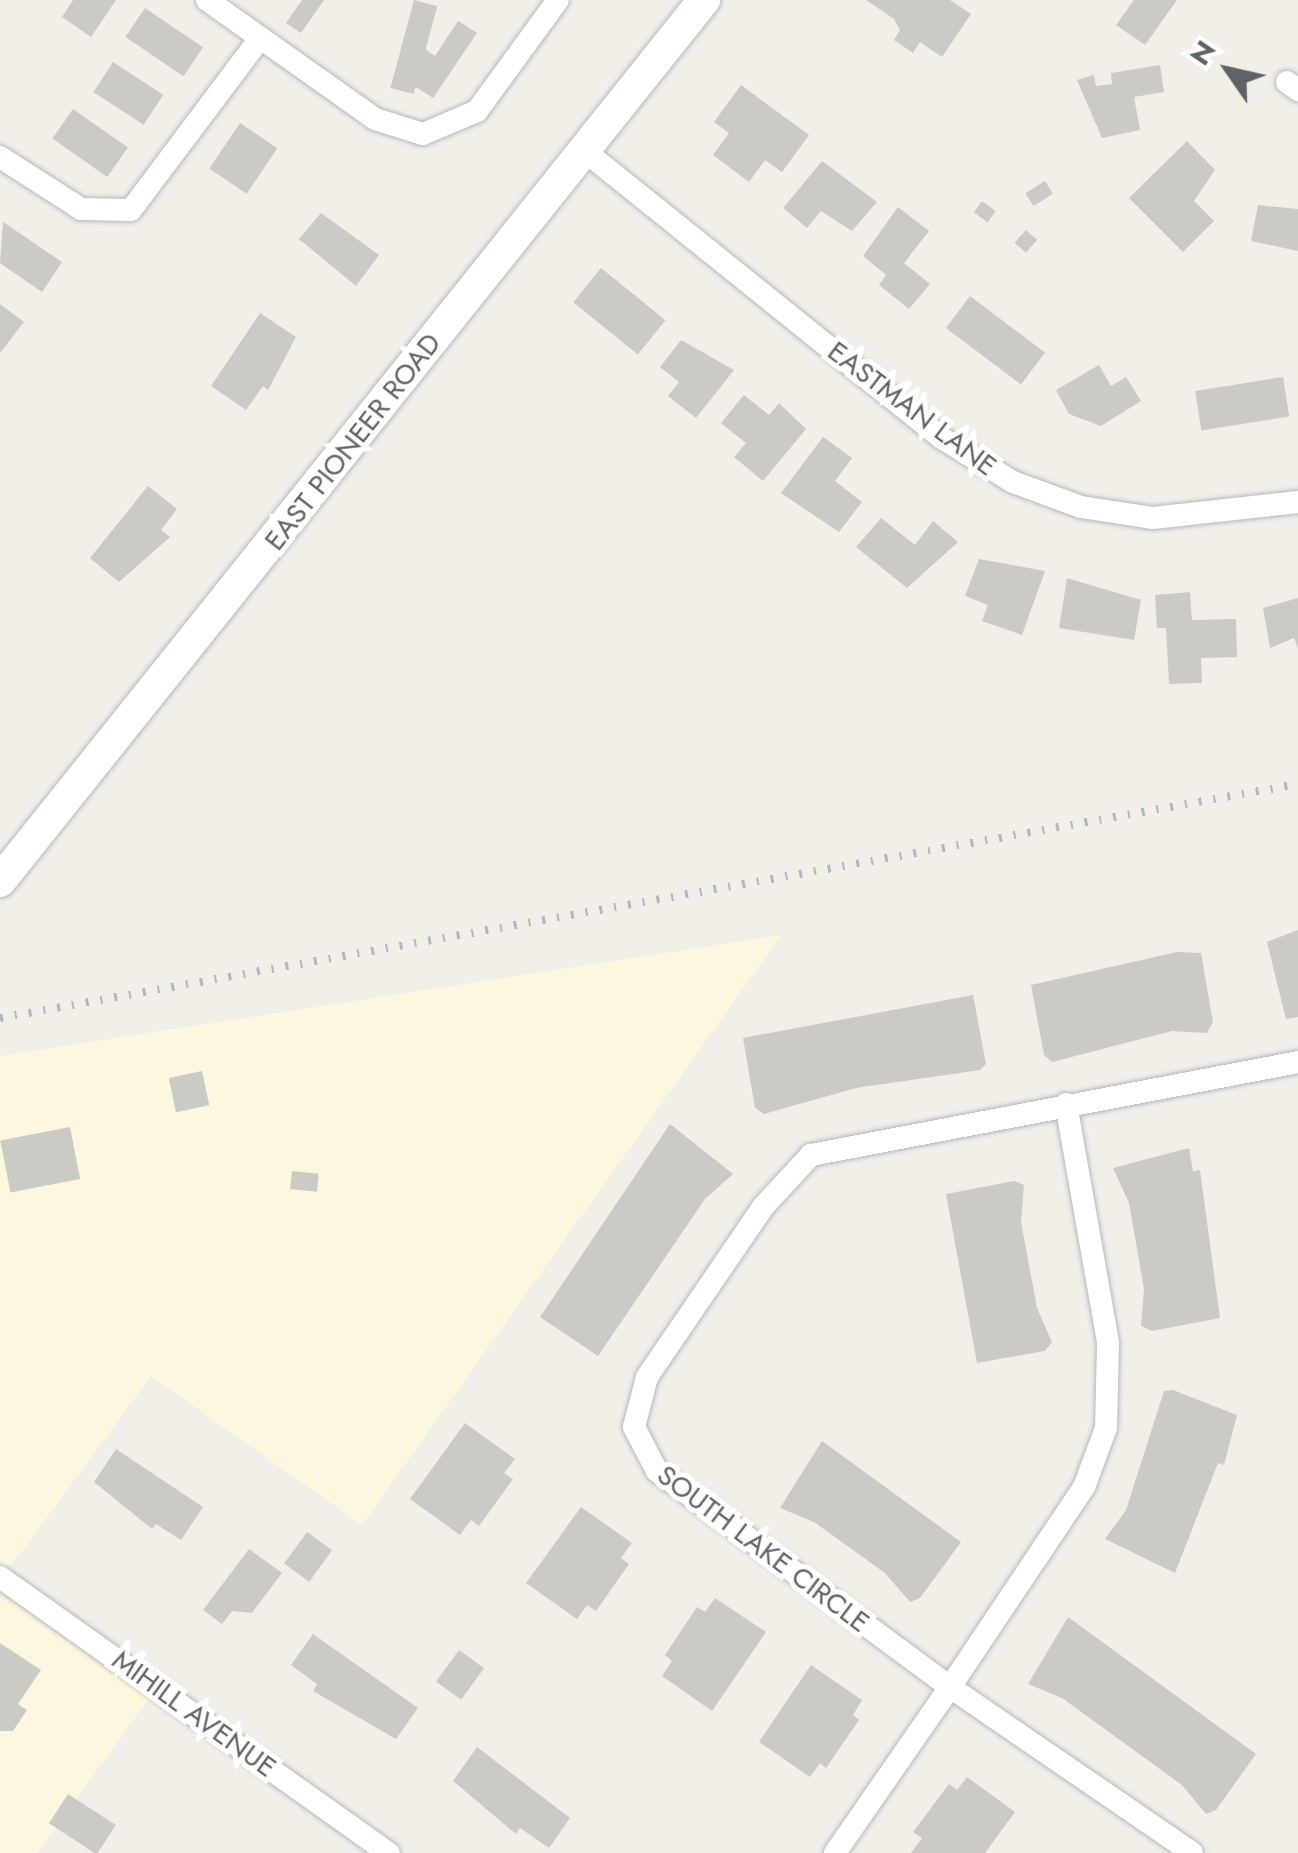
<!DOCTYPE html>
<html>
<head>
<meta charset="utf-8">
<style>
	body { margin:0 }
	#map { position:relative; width:1298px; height:1853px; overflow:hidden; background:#f1efe8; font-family:Jost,sans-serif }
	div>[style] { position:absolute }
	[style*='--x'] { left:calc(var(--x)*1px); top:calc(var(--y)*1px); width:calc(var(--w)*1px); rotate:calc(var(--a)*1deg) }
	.commercial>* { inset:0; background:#fef7e0 }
	.building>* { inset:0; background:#cccac5; transform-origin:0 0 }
	.roads { filter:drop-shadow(0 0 2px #b5b8bc) drop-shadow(0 0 2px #b5b8bc) }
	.minor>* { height:22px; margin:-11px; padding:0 11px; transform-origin:11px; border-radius:11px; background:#fff }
	.secondary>* { height:32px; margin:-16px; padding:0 16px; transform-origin:16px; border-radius:16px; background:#fff }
	.rail>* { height:8px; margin-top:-4px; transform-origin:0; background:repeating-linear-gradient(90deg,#b6b7b8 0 2.5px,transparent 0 14.5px) }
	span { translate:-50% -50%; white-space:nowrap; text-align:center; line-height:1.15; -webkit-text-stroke:10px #fff; paint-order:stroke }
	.street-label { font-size:28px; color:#5f6368 }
	.north { position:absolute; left:1178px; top:20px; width:100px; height:100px; -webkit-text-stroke:8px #fff; paint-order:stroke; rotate:304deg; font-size:28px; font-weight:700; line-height:40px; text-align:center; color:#5f6368 }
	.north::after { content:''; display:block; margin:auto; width:35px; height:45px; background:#5f6368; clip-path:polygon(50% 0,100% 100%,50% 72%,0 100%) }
</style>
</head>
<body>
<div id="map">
	<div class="commercial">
		<div style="clip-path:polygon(781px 935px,362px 1525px,151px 1376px,3px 1577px,157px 1687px,37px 1853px,0 1853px,0 1056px)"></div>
	</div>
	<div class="building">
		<div style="clip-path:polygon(73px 0,116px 0,91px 37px,62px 17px)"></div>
		<div style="clip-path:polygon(302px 0,324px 0,301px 33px,286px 23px)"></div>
		<div style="left:414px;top:0;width:24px;height:91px;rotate:15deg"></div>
		<div style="clip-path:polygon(866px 0,950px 0,971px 14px,942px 57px,920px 42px,913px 53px,894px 40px,900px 30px,894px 19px)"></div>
		<div style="clip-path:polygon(1134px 0,1177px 0,1145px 45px,1116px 25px)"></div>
		<div style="left:145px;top:8px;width:70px;height:35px;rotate:34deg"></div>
		<div style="clip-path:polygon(458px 21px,477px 33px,433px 98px,402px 78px,422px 47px,435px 56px)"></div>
		<div style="left:113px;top:62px;width:60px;height:36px;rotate:33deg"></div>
		<div style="clip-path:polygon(1160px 65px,1164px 92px,1134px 97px,1140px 130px,1102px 138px,1077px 80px,1094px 75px,1096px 86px,1112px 84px,1111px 73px)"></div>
		<div style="clip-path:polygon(741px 85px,809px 135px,782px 172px,765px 160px,749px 182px,713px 155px,729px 133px,714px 122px)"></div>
		<div style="left:73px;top:109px;width:67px;height:36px;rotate:35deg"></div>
		<div style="left:240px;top:123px;width:45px;height:55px;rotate:34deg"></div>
		<div style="clip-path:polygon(1187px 141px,1215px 170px,1194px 201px,1214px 221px,1183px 252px,1129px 198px)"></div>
		<div style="clip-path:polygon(822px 161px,877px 202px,852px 231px,821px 211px,807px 228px,783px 208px)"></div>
		<div style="left:1045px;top:181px;width:15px;height:23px;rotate:58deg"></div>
		<div style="left:982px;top:201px;width:17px;height:14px;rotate:36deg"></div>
		<div style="clip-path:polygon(1258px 205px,1298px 209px,1298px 251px,1251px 241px)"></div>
		<div style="clip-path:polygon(898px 207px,929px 231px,904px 263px,930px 284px,909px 309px,879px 285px,886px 275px,863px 256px)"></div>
		<div style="clip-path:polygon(321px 213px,379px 255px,356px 286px,299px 239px)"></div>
		<div style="clip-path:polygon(3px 222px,62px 262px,42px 292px,0 263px)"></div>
		<div style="left:1026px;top:230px;width:15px;height:17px;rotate:42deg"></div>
		<div style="left:601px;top:268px;width:83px;height:44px;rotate:39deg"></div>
		<div style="left:970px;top:296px;width:94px;height:40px;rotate:37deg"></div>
		<div style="clip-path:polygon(0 304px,24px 322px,0 353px)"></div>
		<div style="clip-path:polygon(260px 313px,296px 337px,268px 390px,263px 386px,246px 410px,211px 386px)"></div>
		<div style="clip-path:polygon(681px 340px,734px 370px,696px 418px,668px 396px,679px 382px,660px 367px)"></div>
		<div style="clip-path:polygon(1099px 365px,1111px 386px,1126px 377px,1141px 401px,1101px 426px,1069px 414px,1056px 390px)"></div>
		<div style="left:1283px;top:377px;width:40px;height:89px;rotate:81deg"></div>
		<div style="clip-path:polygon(744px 395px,769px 415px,779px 403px,806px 429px,763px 481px,734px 457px,746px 443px,721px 423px)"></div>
		<div style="clip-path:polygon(823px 437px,852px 458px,835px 481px,862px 502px,839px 532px,781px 493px)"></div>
		<div style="clip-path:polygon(148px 486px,177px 509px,161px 530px,170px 537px,119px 582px,90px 558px)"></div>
		<div style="clip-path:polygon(881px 518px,915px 545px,933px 521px,958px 542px,907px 588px,856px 547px)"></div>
		<div style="clip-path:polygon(979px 559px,1045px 571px,1022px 635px,982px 621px,988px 605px,965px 596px)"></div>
		<div style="clip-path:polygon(1067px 578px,1141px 600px,1134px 640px,1059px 628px)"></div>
		<div style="clip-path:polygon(1190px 592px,1192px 620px,1236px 619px,1237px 657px,1201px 658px,1202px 683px,1169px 684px,1166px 628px,1157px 628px,1155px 595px)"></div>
		<div style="clip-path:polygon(1298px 598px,1298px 649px,1294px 638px,1270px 648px,1263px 608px)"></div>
		<div style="clip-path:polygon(1298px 930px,1298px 1017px,1286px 1019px,1267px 942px)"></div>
		<div style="clip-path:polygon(1177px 952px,1201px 953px,1213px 1022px,1207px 1033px,1172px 1031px,1052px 1062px,1044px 1055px,1031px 985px)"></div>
		<div style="clip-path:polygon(973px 995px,986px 1064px,980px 1070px,856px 1088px,764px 1114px,755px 1108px,743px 1038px)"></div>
		<div style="left:202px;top:1071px;width:35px;height:34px;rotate:78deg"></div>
		<div style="clip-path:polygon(670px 1124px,733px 1174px,705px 1199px,598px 1356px,540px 1317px)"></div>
		<div style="left:70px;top:1127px;width:53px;height:71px;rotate:79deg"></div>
		<div style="clip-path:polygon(1189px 1148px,1193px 1171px,1200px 1170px,1220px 1318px,1152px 1331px,1141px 1326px,1144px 1289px,1129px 1203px,1113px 1168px)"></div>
		<div style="left:292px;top:1171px;width:27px;height:18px;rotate:6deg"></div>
		<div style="clip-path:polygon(1014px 1181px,1024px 1185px,1021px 1222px,1037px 1308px,1052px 1342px,1045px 1351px,977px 1363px,946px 1194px)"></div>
		<div style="clip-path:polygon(1173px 1390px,1237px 1415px,1224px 1465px,1218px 1463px,1175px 1573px,1105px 1539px,1126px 1510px,1164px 1391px)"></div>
		<div style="clip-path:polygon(465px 1423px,515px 1459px,504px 1473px,513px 1479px,479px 1526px,471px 1520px,460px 1535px,410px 1499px)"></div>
		<div style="clip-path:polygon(822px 1441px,961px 1542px,920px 1598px,910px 1602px,885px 1573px,814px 1522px,780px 1508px)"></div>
		<div style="clip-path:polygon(116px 1449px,203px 1507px,181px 1540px,156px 1524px,152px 1529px,94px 1482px)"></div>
		<div style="clip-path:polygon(581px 1507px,632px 1543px,621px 1558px,629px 1564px,596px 1611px,587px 1605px,577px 1619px,526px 1583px)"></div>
		<div style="left:307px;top:1532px;width:31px;height:39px;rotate:36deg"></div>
		<div style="clip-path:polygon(249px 1549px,282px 1573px,252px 1613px,232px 1611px,222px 1624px,203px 1610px)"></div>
		<div style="clip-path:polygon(715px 1598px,766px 1632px,712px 1711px,662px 1676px,672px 1661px,665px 1655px,697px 1607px,705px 1612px)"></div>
		<div style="clip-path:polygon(1068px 1617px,1256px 1754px,1216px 1810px,1206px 1814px,1182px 1785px,1062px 1698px,1028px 1684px)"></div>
		<div style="clip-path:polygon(313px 1634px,418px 1708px,396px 1739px,313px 1691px,317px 1684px,291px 1665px)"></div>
		<div style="clip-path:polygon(0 1643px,41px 1670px,18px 1704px,27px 1710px,13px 1731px,0 1731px)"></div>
		<div style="left:459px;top:1650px;width:31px;height:39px;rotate:36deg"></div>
		<div style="clip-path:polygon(811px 1665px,862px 1700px,853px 1715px,859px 1720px,826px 1768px,820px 1763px,810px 1777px,759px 1742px)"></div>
		<div style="clip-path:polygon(477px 1747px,570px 1818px,549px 1848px,520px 1828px,516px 1834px,453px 1781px)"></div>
		<div style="clip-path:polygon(967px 1777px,1015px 1812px,985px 1853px,911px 1853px,922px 1838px,913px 1832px,949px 1784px,957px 1790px)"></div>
		<div style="left:68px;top:1794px;width:57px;height:35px;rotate:33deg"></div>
	</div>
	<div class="roads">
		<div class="minor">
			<div style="--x:207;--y:0;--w:206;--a:35.3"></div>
			<div style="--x:375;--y:119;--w:50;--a:17.4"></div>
			<div style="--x:423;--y:134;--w:59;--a:-23.1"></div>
			<div style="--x:477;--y:111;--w:137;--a:-53.9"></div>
			<div style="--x:1287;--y:82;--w:14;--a:36"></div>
			<div style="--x:586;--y:152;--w:454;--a:38.8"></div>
			<div style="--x:940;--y:437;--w:86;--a:31.7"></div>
			<div style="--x:1013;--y:482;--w:72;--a:20.2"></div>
			<div style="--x:1081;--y:507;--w:73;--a:8.7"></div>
			<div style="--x:1153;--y:518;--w:146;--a:-6.3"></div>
			<div style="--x:0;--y:157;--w:96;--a:32.7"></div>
			<div style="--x:81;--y:209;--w:50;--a:1.1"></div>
			<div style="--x:131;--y:210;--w:211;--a:-53.1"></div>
			<div style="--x:1066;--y:1104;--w:243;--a:80"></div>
			<div style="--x:1108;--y:1343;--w:85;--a:91.3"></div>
			<div style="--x:1106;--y:1428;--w:63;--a:110.4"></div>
			<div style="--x:1084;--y:1487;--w:241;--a:123.8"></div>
			<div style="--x:950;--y:1687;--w:293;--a:34.4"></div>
			<div style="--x:0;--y:1577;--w:477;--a:35.4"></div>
			<div style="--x:835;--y:1853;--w:202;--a:-55.3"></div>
			<div style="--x:950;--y:1687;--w:364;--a:-143.6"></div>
			<div style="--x:657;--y:1471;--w:50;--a:-117.6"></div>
			<div style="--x:634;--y:1427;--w:52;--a:-75.4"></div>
			<div style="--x:647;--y:1377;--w:206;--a:-55.7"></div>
			<div style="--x:763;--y:1207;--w:71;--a:-47.3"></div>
			<div style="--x:811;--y:1155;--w:496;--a:-10.8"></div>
		</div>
		<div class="secondary">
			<div style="--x:0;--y:881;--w:1128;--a:-51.37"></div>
		</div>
	</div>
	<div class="rail">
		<div style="--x:0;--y:1018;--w:1319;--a:-10.22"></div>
	</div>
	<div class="street-label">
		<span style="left:912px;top:409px;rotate:37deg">EASTMAN LANE</span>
		<span style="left:353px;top:442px;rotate:-52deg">EAST PIONEER ROAD</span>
		<span style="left:763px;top:1549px;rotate:37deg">SOUTH LAKE CIRCLE</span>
		<span style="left:194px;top:1714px;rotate:36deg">MIHILL AVENUE</span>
	</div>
	<div class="north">N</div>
</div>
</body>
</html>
